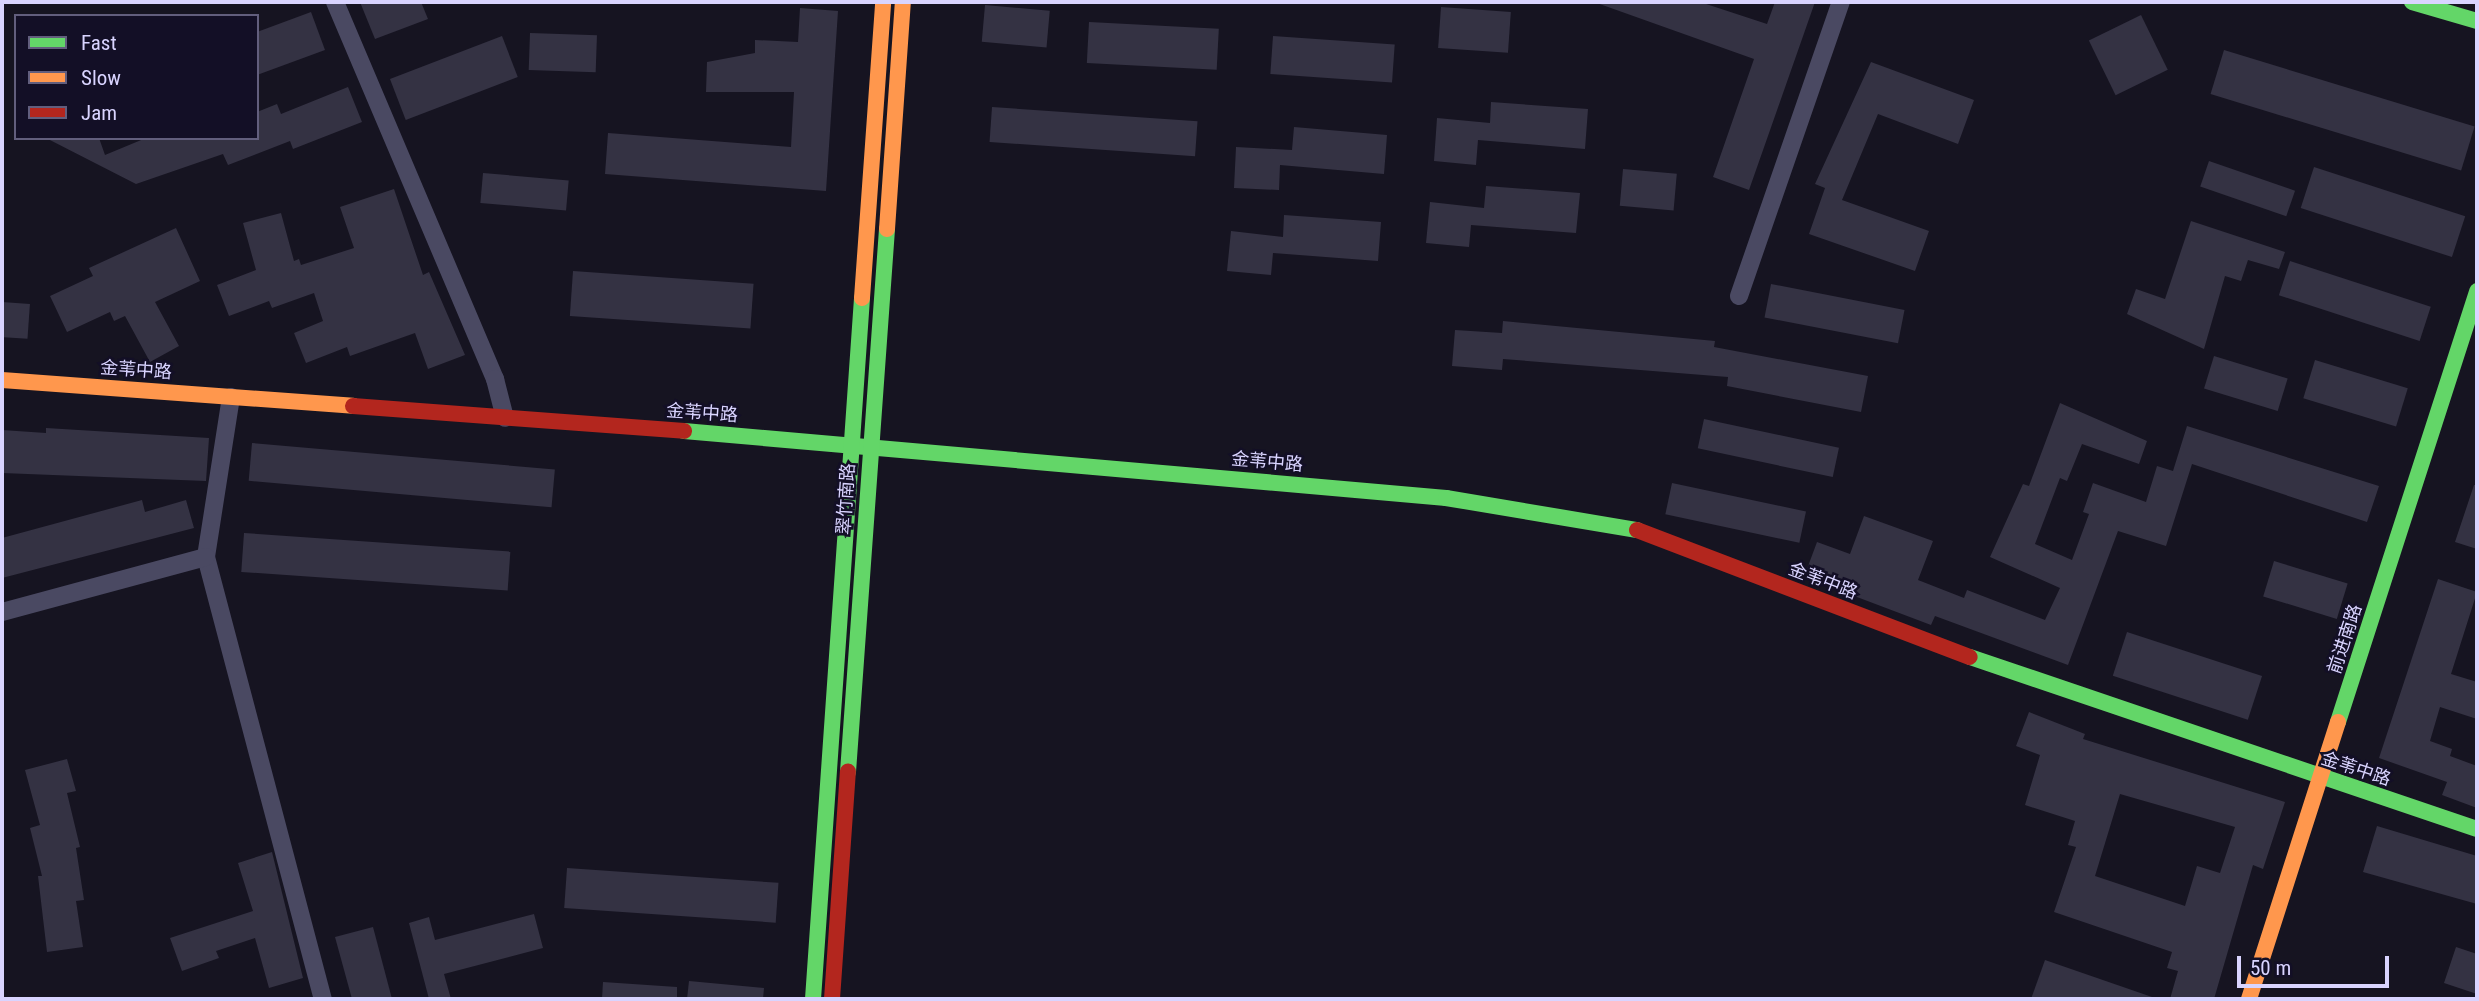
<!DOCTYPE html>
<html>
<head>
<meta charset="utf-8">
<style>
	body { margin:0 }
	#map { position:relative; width:2479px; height:1001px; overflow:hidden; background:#161421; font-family:"Roboto Condensed","Noto Sans SC",sans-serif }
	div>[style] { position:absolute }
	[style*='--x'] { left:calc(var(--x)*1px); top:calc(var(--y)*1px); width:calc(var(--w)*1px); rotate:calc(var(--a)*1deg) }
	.building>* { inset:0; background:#343243; transform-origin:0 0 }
	.street>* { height:18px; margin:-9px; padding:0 9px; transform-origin:9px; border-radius:9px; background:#4a4962 }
	.fast>* { height:16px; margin:-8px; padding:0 8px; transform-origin:8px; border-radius:8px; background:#63d668 }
	.slow>* { height:16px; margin:-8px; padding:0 8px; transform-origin:8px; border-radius:8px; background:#ff974d }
	.jam>* { height:16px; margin:-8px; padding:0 8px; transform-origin:8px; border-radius:8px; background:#b3261e }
	span { translate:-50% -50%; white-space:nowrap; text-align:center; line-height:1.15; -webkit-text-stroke:5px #130f26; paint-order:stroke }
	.street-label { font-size:18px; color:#d9d4ff }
	.frame { position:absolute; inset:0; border:4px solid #d9d4ff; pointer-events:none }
	.legend { position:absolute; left:14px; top:14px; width:245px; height:126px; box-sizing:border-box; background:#130f26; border:2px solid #625e7d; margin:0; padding:9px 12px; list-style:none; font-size:21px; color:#d9d4ff }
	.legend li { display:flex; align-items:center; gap:14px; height:35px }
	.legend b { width:35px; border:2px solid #625e7d }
	.scale { position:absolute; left:2237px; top:956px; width:152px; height:32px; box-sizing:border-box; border:4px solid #d9d4ff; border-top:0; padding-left:9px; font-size:21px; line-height:24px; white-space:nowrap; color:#d9d4ff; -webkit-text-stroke:5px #130f26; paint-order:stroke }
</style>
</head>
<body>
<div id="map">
	<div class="building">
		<div style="clip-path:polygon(360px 2px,421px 2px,428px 19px,375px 39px)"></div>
		<div style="clip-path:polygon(1594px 2px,1700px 2px,1767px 24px,1775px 2px,1815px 2px,1749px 190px,1713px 177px,1754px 59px)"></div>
		<div style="left:985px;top:5px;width:65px;height:37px;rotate:5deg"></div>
		<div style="left:1441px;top:7px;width:70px;height:41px;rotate:4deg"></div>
		<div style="clip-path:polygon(800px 8px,838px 11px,826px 191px,605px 174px,608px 133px,791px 147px,794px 92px,706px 92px,707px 62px,755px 53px,755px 40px,798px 42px)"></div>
		<div style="clip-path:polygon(311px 12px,325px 50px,257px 75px,257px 32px)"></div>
		<div style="left:2141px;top:15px;width:61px;height:58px;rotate:64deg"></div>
		<div style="left:1089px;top:22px;width:130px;height:41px;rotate:3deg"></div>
		<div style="left:530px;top:33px;width:67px;height:37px;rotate:2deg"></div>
		<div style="left:502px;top:36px;width:44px;height:120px;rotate:69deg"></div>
		<div style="left:1273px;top:36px;width:122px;height:38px;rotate:4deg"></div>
		<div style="left:2224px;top:50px;width:262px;height:46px;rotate:17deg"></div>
		<div style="clip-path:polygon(1871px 62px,1974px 100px,1958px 144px,1878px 114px,1842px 200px,1929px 231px,1915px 271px,1809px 234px,1825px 188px,1815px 184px)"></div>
		<div style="clip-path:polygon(348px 87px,362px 122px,293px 149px,290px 141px,228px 165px,223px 154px,136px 184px,46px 138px,99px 138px,105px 155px,146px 138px,257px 138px,257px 112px,277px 104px,281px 114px)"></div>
		<div style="clip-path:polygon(1491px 102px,1588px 109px,1585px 149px,1478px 140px,1476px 165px,1434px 161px,1437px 118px,1490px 123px)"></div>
		<div style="left:992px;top:107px;width:206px;height:35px;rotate:4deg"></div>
		<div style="clip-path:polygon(1294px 127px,1387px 135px,1384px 174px,1280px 165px,1279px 190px,1234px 188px,1236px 147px,1292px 150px)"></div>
		<div style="left:2209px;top:161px;width:91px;height:27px;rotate:19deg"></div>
		<div style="left:2314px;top:167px;width:159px;height:43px;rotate:18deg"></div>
		<div style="left:1623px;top:169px;width:54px;height:37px;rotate:5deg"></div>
		<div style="left:483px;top:173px;width:86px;height:30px;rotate:5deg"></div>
		<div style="clip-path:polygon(1486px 186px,1580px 193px,1576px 233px,1471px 225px,1469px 247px,1426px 243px,1430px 202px,1484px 208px)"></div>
		<div style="clip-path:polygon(394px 189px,423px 275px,429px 272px,465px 355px,428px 369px,415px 333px,350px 356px,347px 347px,306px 363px,294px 333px,323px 321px,314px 293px,272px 308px,269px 301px,229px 316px,217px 285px,256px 270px,243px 223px,281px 213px,294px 261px,299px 259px,301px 265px,354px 248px,340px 207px)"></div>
		<div style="clip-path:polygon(1284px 215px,1381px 222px,1378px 261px,1273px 253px,1271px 275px,1227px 271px,1231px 231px,1283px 237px)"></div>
		<div style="clip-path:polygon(2191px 221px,2285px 252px,2279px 269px,2248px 260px,2241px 281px,2225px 276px,2204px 349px,2127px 314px,2136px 289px,2165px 299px)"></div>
		<div style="clip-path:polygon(176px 228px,200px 281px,155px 302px,179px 346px,150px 362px,125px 316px,114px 321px,110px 312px,67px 332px,50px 296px,93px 276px,89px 268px)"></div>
		<div style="left:2290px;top:261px;width:148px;height:36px;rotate:18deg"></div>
		<div style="left:573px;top:271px;width:181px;height:45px;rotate:4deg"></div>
		<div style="left:1771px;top:284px;width:136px;height:34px;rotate:11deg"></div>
		<div style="left:2px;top:302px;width:28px;height:35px;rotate:4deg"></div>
		<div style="clip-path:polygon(1503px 321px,1715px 341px,1714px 347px,1868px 376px,1861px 412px,1727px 386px,1728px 377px,1503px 359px,1502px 370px,1452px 366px,1455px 330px,1502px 333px)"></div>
		<div style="left:2214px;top:356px;width:77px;height:34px;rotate:17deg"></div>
		<div style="left:2315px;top:360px;width:97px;height:40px;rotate:17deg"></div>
		<div style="clip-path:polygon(2060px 403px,2147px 441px,2139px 464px,2082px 444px,2067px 481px,2060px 478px,2035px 544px,2072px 560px,2089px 514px,2083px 512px,2093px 483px,2146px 502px,2157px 466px,2173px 471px,2187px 426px,2379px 486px,2367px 522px,2192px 464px,2166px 546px,2118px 531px,2068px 665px,1935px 616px,1931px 625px,1804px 577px,1817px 542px,1850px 554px,1864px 516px,1933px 541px,1918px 580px,1964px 598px,1967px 590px,2045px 620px,2060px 588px,1990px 557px,2023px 484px,2029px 486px)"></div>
		<div style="left:1704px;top:419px;width:138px;height:30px;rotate:12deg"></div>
		<div style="clip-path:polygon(46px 428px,209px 438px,206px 481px,2px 473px,2px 430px,46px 433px)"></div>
		<div style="left:252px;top:443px;width:304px;height:38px;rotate:5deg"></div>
		<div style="left:1672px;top:483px;width:137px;height:32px;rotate:12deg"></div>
		<div style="clip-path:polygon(2474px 485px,2477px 485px,2477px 549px,2455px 542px)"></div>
		<div style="clip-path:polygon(142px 500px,145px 512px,186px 500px,194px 528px,2px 578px,2px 538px)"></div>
		<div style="left:244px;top:533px;width:267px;height:39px;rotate:4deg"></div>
		<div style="left:2274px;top:561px;width:77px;height:37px;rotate:17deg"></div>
		<div style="clip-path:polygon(2438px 579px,2477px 592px,2451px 674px,2477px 682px,2477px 719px,2440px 707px,2430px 741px,2452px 749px,2450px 756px,2477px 766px,2477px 808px,2442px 795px,2447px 782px,2379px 758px)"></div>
		<div style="left:2127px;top:632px;width:142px;height:46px;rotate:18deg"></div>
		<div style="clip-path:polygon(evenodd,2029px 712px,2085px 734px,2083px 739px,2285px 802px,2263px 869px,2253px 865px,2214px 999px,2170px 999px,2178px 971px,2167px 968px,2172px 952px,2054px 912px,2076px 847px,2068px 845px,2075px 821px,2025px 805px,2040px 755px,2016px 746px,2029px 712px,2120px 794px,2235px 827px,2220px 873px,2197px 866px,2185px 906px,2095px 876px,2120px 794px)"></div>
		<div style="clip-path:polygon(67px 759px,76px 791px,67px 793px,80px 847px,76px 848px,84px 900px,76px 901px,83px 947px,47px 952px,38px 876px,42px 876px,30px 828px,40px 825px,25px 770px)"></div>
		<div style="clip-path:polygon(2377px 826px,2477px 856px,2477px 904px,2363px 872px)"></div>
		<div style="clip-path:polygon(272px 852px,303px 978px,269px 988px,255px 938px,216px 951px,219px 958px,182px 971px,170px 938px,253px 911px,238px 863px)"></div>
		<div style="left:567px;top:868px;width:212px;height:40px;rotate:4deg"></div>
		<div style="clip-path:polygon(534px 914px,543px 948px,444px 974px,451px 999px,429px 999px,409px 923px,429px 917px,435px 940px)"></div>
		<div style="clip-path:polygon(373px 927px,392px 999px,352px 999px,335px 937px)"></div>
		<div style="clip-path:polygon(2456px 947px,2477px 954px,2477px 994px,2444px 983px)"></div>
		<div style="clip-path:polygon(2045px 960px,2152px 997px,2152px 999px,2031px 999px)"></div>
		<div style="clip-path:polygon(689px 981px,764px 988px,763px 999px,687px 999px)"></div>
		<div style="clip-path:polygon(603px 982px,677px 987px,677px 999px,602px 999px)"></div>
	</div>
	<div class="street">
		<div style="--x:335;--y:2;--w:410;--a:67"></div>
		<div style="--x:495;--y:379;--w:40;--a:75.6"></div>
		<div style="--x:1739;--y:296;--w:311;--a:-70.9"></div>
		<div style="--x:231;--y:397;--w:162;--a:98.9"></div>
		<div style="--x:206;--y:557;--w:457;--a:75.2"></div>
		<div style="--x:2;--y:612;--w:211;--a:-15.1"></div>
	</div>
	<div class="fast">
		<div style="--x:2412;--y:2;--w:68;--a:16.3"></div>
		<div style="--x:684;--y:431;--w:765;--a:5.02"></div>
		<div style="--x:1446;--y:498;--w:194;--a:9.5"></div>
		<div style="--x:1970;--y:657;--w:535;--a:18.74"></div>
		<div style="--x:2338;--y:722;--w:453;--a:-72.1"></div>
		<div style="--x:848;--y:772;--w:544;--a:-85.89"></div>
		<div style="--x:813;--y:999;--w:703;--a:-86"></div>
	</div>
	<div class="slow">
		<div style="--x:887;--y:229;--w:228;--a:-86"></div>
		<div style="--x:862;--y:298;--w:297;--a:-85.9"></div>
		<div style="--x:2;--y:380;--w:352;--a:4.2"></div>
		<div style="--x:2249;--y:999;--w:291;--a:-72.2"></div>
	</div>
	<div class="jam">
		<div style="--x:353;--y:406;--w:332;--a:4.3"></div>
		<div style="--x:1637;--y:530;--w:356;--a:20.9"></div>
		<div style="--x:832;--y:999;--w:228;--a:-86"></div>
	</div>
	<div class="street-label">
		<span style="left:136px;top:370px;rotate:4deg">金苇中路</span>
		<span style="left:702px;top:413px;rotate:4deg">金苇中路</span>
		<span style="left:1267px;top:462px;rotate:5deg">金苇中路</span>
		<span style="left:846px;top:499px;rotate:-86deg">翠竹南路</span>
		<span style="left:1823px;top:581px;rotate:21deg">金苇中路</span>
		<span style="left:2345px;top:639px;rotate:-72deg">前进南路</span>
		<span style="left:2356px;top:769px;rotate:18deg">金苇中路</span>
	</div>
	<div class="frame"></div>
	<ul class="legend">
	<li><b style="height:9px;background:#63d668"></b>Fast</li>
	<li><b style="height:9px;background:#ff974d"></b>Slow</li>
	<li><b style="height:9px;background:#b3261e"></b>Jam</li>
	</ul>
	<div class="scale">50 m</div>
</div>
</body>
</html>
